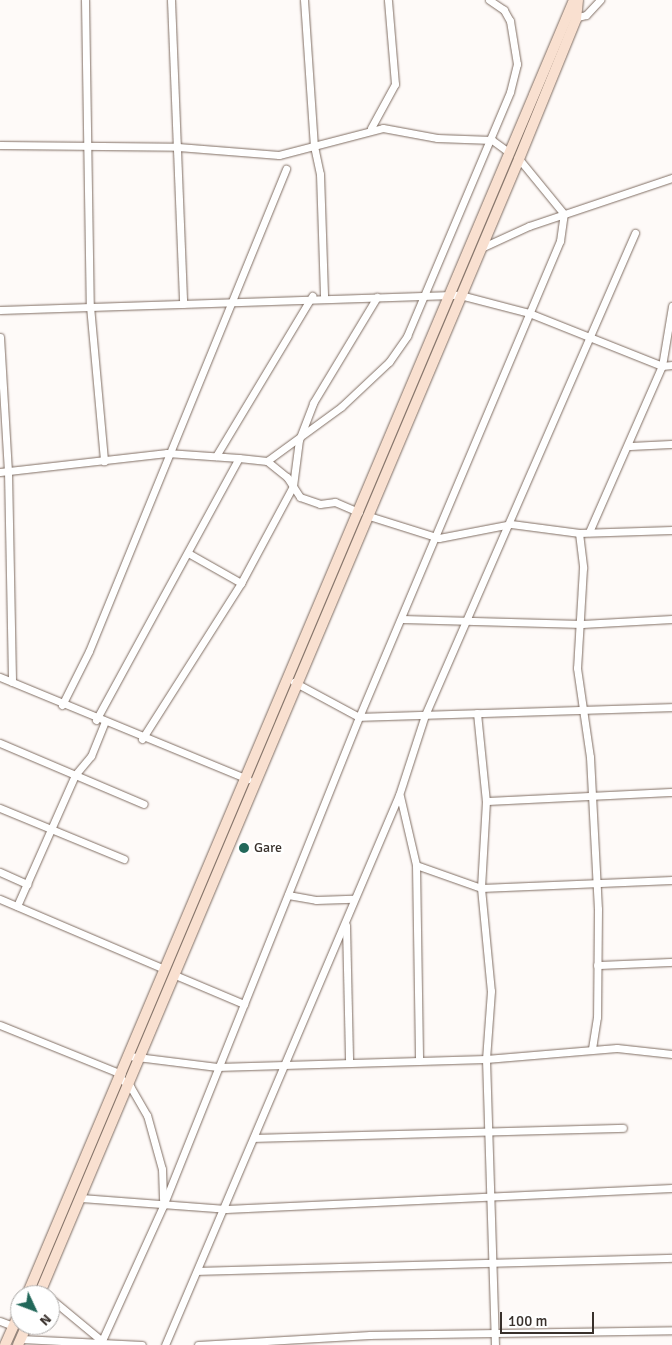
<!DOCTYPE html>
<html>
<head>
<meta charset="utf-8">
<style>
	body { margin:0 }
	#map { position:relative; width:672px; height:1345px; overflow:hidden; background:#fefaf8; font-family:Signika,sans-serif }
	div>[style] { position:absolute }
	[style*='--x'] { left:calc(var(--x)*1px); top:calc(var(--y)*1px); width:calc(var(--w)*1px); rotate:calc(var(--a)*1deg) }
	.roads { filter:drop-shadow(0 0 1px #806e63) drop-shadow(0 0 1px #806e63) }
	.minor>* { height:7px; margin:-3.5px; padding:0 3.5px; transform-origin:3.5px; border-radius:3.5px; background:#fff }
	.secondary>* { height:10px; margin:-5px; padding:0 5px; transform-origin:5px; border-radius:5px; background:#f9e0d0 }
	.dots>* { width:14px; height:14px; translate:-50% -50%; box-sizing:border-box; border:2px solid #fff; border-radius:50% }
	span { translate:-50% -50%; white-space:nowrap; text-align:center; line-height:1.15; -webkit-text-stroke:5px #fff; paint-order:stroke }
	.poi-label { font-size:14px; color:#39312c }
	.left { translate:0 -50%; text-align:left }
	.north { position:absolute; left:10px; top:1285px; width:50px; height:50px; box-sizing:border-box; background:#fff; border:1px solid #b0adab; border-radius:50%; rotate:133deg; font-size:14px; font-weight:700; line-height:20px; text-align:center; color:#39312c }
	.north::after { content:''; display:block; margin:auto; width:18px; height:22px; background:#22685a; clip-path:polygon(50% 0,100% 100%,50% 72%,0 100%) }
	.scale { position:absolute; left:500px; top:1312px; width:94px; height:22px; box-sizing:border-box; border:2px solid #39312c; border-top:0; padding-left:6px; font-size:15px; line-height:18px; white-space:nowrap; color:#39312c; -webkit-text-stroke:4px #fff; paint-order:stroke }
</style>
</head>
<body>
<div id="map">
	<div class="roads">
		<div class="minor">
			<div style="--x:85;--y:0;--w:306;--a:89.1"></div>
			<div style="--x:90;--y:306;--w:156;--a:84.8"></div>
			<div style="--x:171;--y:0;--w:304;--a:87.7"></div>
			<div style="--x:304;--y:0;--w:146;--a:86.1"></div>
			<div style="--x:314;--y:146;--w:29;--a:78"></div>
			<div style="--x:320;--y:174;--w:122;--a:88.1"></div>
			<div style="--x:573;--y:18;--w:13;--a:-13"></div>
			<div style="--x:586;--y:15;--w:21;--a:-47"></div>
			<div style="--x:371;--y:128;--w:50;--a:-61.4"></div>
			<div style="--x:395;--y:84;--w:84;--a:-94.8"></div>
			<div style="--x:0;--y:145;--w:178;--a:0.6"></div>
			<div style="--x:178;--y:147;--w:101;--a:4.5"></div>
			<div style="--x:279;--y:155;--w:107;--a:-14.6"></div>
			<div style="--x:383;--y:128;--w:55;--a:10.5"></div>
			<div style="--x:437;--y:138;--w:55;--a:2.1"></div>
			<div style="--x:492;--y:140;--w:19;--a:36"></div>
			<div style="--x:481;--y:248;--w:53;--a:-24.6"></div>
			<div style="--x:529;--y:226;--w:151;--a:-18.6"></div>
			<div style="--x:0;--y:310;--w:460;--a:-1.9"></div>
			<div style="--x:460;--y:295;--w:71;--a:14.6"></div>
			<div style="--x:529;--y:313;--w:143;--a:21.7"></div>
			<div style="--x:662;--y:366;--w:10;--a:-6"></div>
			<div style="--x:0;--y:337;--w:134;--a:86.6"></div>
			<div style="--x:8;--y:471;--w:211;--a:88.9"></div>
			<div style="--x:629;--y:446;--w:43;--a:-2.7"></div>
			<div style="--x:216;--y:456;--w:187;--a:-59"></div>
			<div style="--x:267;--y:461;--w:92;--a:-36.1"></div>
			<div style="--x:341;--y:407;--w:66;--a:-43.2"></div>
			<div style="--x:389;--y:362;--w:32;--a:-55"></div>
			<div style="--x:407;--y:336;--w:265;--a:-67.1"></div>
			<div style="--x:510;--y:92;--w:29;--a:-76"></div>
			<div style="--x:517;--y:64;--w:44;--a:-99.2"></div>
			<div style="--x:510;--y:21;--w:13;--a:-119"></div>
			<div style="--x:504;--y:10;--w:18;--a:-146"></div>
			<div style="--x:0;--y:472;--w:168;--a:-6.5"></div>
			<div style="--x:167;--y:453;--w:72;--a:4"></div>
			<div style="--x:239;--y:458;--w:28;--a:6"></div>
			<div style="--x:267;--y:461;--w:26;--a:39"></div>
			<div style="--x:287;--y:477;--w:24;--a:57"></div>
			<div style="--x:300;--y:497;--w:21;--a:19"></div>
			<div style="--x:320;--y:504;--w:15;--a:-8"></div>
			<div style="--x:335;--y:502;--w:26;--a:23"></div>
			<div style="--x:369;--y:516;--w:73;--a:17.4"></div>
			<div style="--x:439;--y:538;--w:73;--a:-11"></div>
			<div style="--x:511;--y:524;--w:69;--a:7.5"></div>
			<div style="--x:579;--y:533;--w:93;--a:-1.8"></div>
			<div style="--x:589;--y:532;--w:181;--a:-66.3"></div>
			<div style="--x:662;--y:366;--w:61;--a:-80.5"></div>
			<div style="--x:579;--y:533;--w:35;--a:83"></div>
			<div style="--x:583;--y:568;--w:100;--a:93.4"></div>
			<div style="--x:577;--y:668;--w:90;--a:81.7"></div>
			<div style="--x:590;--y:757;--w:152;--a:87"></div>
			<div style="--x:598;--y:909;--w:108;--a:90.5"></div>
			<div style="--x:597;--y:1017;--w:32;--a:99"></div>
			<div style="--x:188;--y:553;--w:61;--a:29.5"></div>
			<div style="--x:402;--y:619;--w:180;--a:1.6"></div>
			<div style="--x:582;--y:624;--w:90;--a:-3.2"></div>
			<div style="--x:0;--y:677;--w:268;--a:22.4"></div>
			<div style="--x:294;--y:682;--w:74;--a:28.3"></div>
			<div style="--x:359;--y:717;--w:313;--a:-1.8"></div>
			<div style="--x:62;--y:705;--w:60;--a:-63.4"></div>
			<div style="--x:89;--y:651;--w:521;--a:-67.77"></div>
			<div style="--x:477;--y:713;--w:88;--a:84.2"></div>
			<div style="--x:486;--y:801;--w:87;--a:93.3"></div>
			<div style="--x:481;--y:888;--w:103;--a:84.5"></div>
			<div style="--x:491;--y:991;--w:68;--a:94.2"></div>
			<div style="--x:486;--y:1059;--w:286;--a:88.2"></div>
			<div style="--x:96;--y:720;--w:298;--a:-61.4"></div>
			<div style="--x:142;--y:739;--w:185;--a:-57.6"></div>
			<div style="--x:241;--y:583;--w:110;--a:-61.8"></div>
			<div style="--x:293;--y:486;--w:46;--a:-82.6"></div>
			<div style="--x:299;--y:440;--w:40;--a:-69"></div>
			<div style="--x:313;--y:403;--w:124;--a:-58.9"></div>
			<div style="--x:0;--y:743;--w:156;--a:23"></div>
			<div style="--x:400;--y:796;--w:71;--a:76.9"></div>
			<div style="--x:416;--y:865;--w:193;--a:89.1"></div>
			<div style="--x:486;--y:801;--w:186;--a:-2.8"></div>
			<div style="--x:0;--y:808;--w:134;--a:22.4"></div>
			<div style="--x:416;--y:865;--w:69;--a:19.5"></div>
			<div style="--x:481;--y:888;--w:191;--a:-2.4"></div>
			<div style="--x:0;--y:872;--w:30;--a:24"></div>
			<div style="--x:288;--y:895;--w:28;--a:10"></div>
			<div style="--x:316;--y:900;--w:37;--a:-2"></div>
			<div style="--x:0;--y:899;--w:178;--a:23.1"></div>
			<div style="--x:17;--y:906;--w:143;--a:-66.1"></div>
			<div style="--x:75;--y:775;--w:25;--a:-50"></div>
			<div style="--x:91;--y:756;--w:35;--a:-68"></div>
			<div style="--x:346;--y:925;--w:137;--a:88.7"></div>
			<div style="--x:597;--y:965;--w:75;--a:-2.3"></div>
			<div style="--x:175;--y:975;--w:75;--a:22.8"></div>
			<div style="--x:0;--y:1025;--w:131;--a:22"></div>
			<div style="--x:129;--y:1056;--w:89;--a:7.1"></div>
			<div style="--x:217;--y:1067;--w:269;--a:-1.7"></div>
			<div style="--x:486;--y:1059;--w:131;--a:-4.8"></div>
			<div style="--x:617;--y:1048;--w:55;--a:6.2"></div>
			<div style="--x:120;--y:1078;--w:13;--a:39"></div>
			<div style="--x:130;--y:1086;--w:34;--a:60"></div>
			<div style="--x:147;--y:1115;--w:56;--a:74.5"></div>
			<div style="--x:162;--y:1169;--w:31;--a:88"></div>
			<div style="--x:255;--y:1138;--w:368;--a:-1.6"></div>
			<div style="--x:81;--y:1198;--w:145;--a:4.3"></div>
			<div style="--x:226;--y:1209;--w:446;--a:-2.7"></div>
			<div style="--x:198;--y:1271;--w:474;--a:-1.6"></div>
			<div style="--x:50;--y:1298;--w:67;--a:39.6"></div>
			<div style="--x:0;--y:1321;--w:14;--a:21"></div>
			<div style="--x:21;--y:1339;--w:121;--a:2.8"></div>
			<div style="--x:100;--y:1345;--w:153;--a:-65.6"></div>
			<div style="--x:163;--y:1206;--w:527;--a:-68.16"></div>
			<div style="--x:359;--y:717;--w:517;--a:-67.11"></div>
			<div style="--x:560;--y:241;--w:27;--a:-82"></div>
			<div style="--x:564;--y:214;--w:71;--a:-129.3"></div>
			<div style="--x:165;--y:1345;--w:598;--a:-66.95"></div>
			<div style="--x:399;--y:795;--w:84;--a:-72"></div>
			<div style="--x:425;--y:715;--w:526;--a:-66.46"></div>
			<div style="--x:198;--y:1345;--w:172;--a:-3.3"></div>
			<div style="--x:370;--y:1335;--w:302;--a:-0.9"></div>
		</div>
		<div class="secondary">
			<div style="--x:27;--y:1295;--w:1406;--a:-67.1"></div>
			<div style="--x:39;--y:1295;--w:1233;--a:-67.09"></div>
			<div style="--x:519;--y:159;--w:151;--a:-67.8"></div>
			<div style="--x:576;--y:19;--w:19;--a:-84"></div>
			<div style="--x:5;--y:1345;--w:37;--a:-66"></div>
			<div style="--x:18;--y:1345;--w:22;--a:-66"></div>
		</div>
	</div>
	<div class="dots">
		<div style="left:244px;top:848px;background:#22685a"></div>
	</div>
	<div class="poi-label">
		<span class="left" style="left:254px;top:848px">Gare</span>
	</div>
	<div class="north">N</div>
	<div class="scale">100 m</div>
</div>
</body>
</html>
